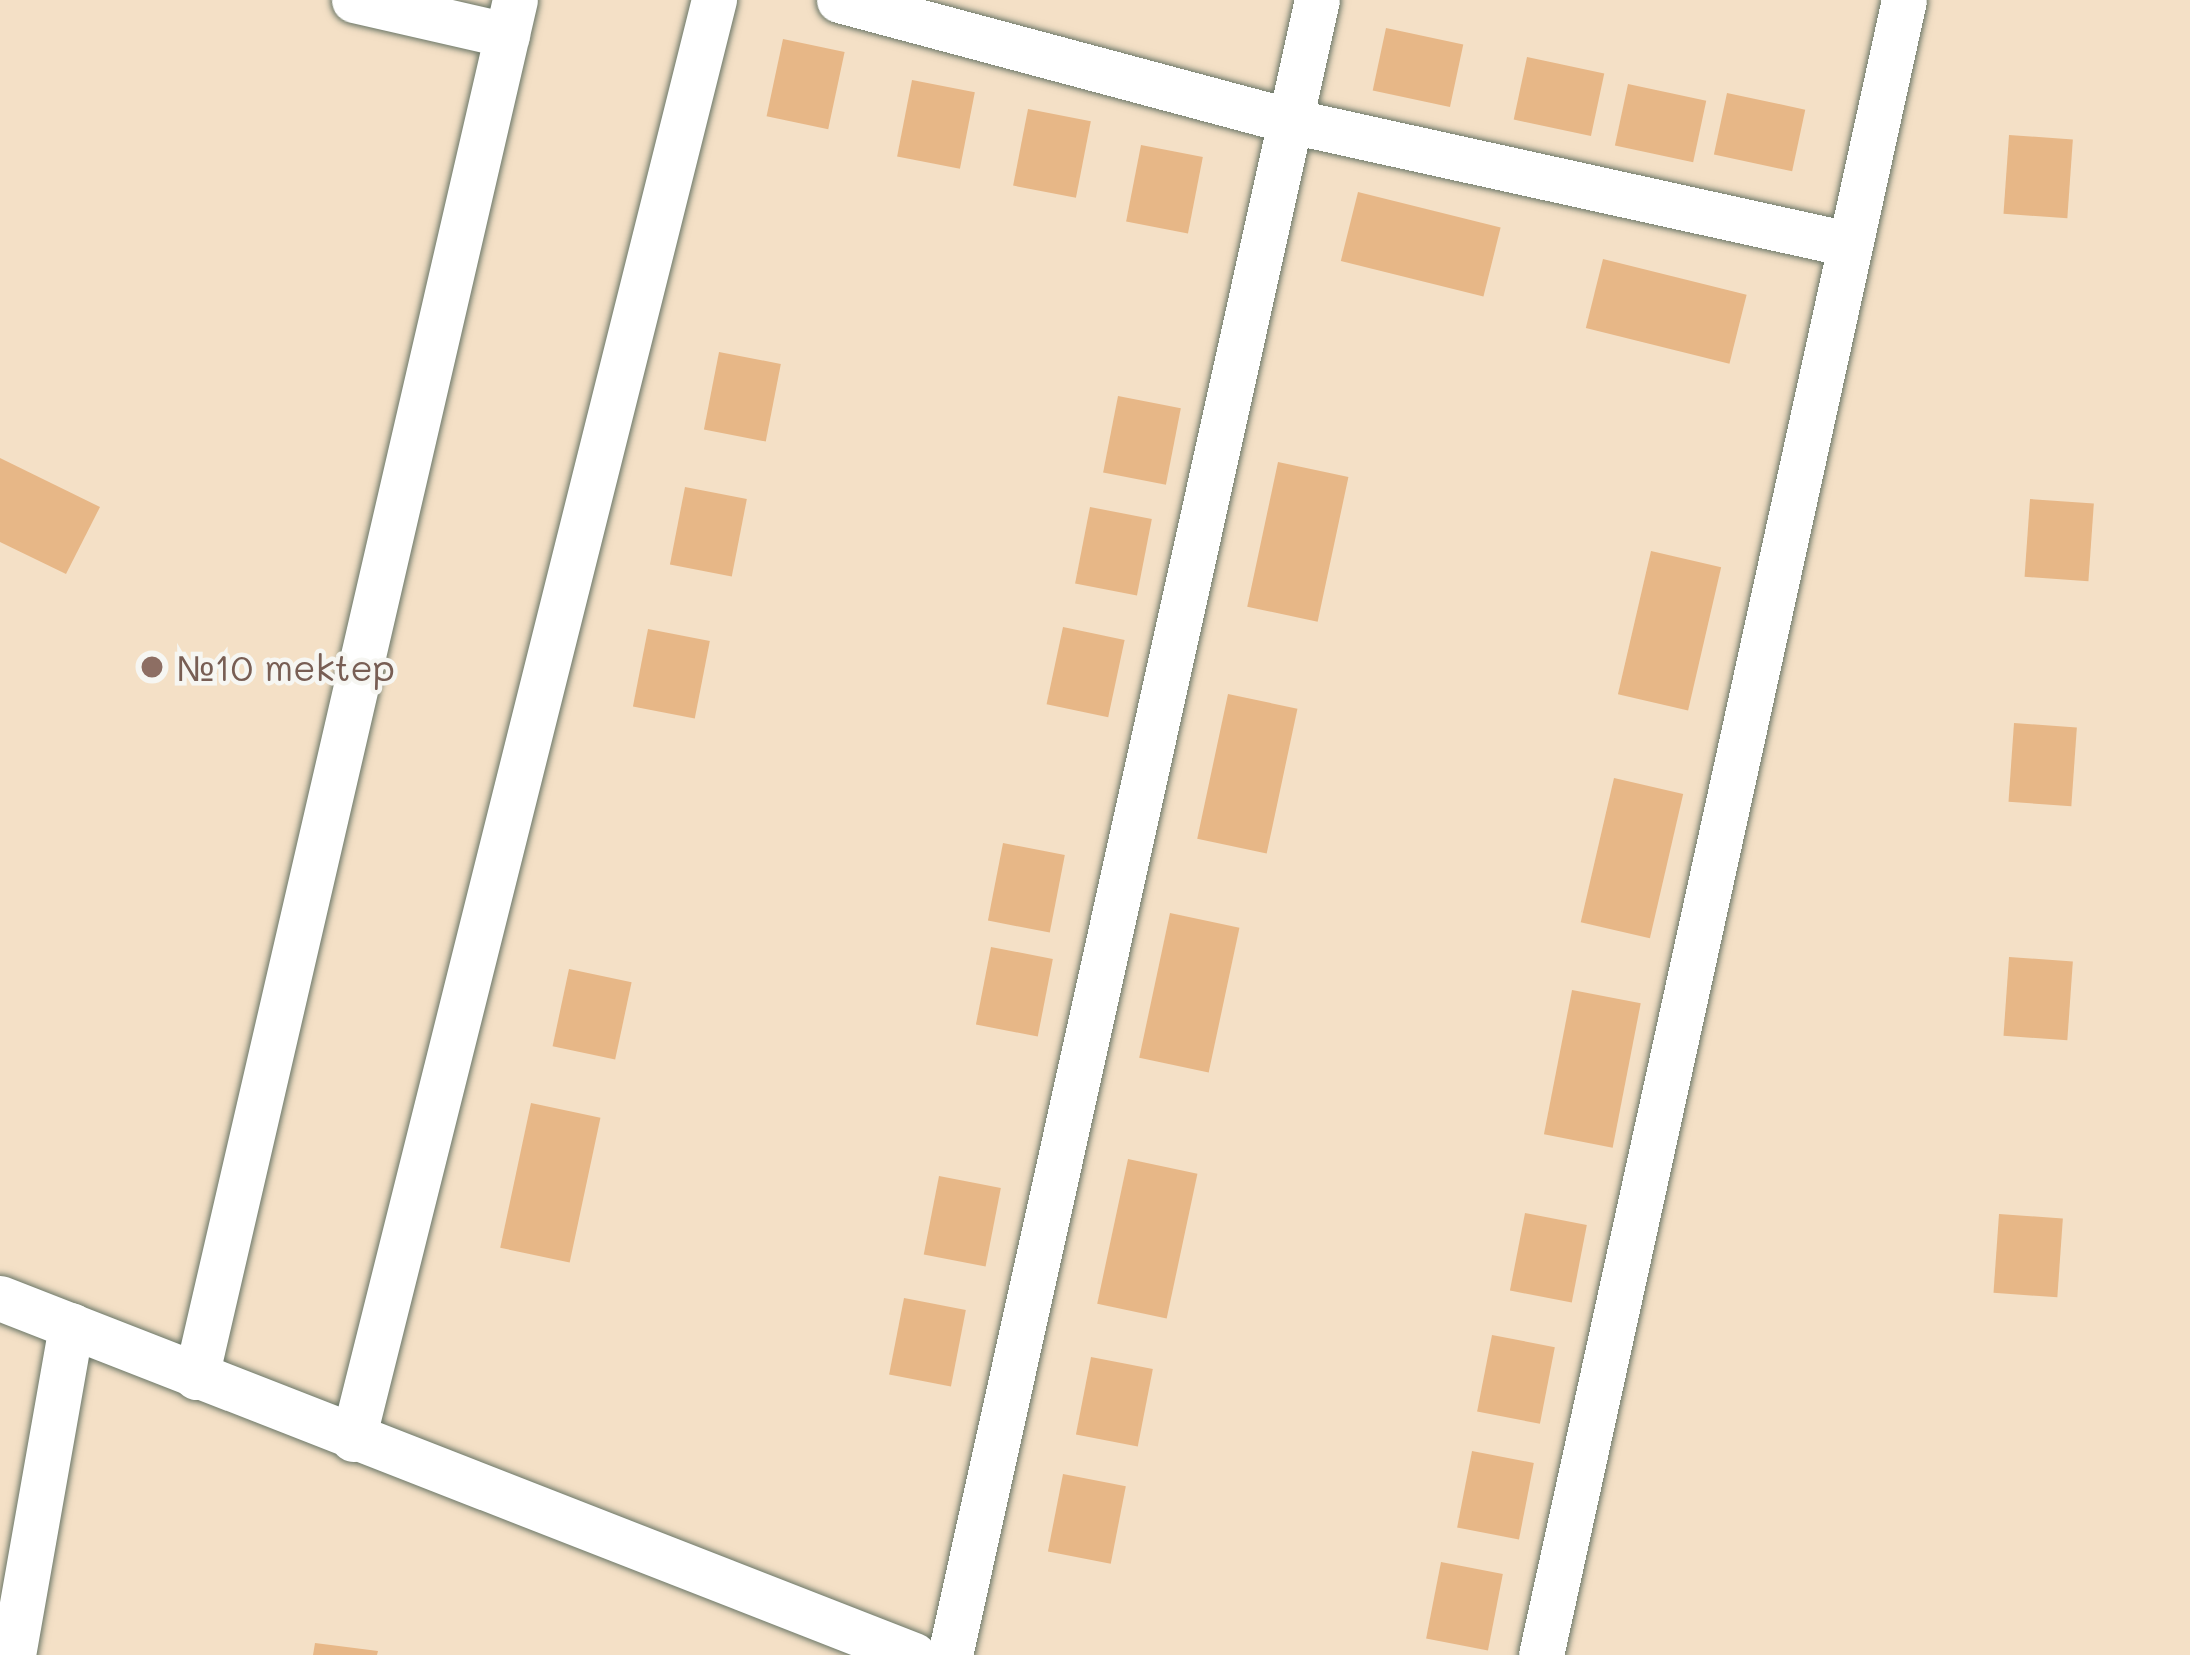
<!DOCTYPE html>
<html>
<head>
<meta charset="utf-8">
<style>
	body { margin:0 }
	#map { position:relative; width:2190px; height:1655px; overflow:hidden; background:#f4e0c6; font-family:Mali,sans-serif }
	div>[style] { position:absolute }
	[style*='--x'] { left:calc(var(--x)*1px); top:calc(var(--y)*1px); width:calc(var(--w)*1px); rotate:calc(var(--a)*1deg) }
	.building>* { inset:0; background:#e7b787; transform-origin:0 0 }
	.roads { filter:drop-shadow(0 0 3px #6a7667) drop-shadow(0 0 3px #6a7667) }
	.street>* { height:45px; margin:-22.5px; padding:0 22.5px; transform-origin:22.5px; border-radius:22.5px; background:#fff }
	.dots>* { width:33px; height:33px; translate:-50% -50%; box-sizing:border-box; border:6px solid #f6f6f2; border-radius:50% }
	span { translate:-50% -50%; white-space:nowrap; text-align:center; line-height:1.15; -webkit-text-stroke:9px #f6f6f2; paint-order:stroke }
	.education-label { font-size:36px; color:#785e54 }
	.left { translate:0 -50%; text-align:left }
</style>
</head>
<body>
<div id="map">
	<div class="building">
		<div style="left:1386px;top:28px;width:79px;height:64px;rotate:12deg"></div>
		<div style="left:783px;top:39px;width:63px;height:79px;rotate:12deg"></div>
		<div style="left:1527px;top:57px;width:79px;height:64px;rotate:12deg"></div>
		<div style="left:912px;top:80px;width:64px;height:78px;rotate:11deg"></div>
		<div style="left:1628px;top:84px;width:80px;height:63px;rotate:12deg"></div>
		<div style="left:1727px;top:93px;width:80px;height:63px;rotate:12deg"></div>
		<div style="left:1028px;top:109px;width:64px;height:78px;rotate:11deg"></div>
		<div style="left:2009px;top:135px;width:64px;height:79px;rotate:4deg"></div>
		<div style="left:1141px;top:145px;width:63px;height:78px;rotate:11deg"></div>
		<div style="left:1358px;top:192px;width:147px;height:71px;rotate:14deg"></div>
		<div style="left:1603px;top:259px;width:148px;height:71px;rotate:14deg"></div>
		<div style="left:719px;top:352px;width:63px;height:79px;rotate:11deg"></div>
		<div style="left:1118px;top:396px;width:64px;height:78px;rotate:11deg"></div>
		<div style="clip-path:polygon(0 458px,100px 507px,66px 574px,0 542px)"></div>
		<div style="left:1278px;top:462px;width:72px;height:148px;rotate:12deg"></div>
		<div style="left:685px;top:487px;width:63px;height:79px;rotate:11deg"></div>
		<div style="left:2030px;top:499px;width:64px;height:78px;rotate:4deg"></div>
		<div style="left:1090px;top:507px;width:63px;height:78px;rotate:11deg"></div>
		<div style="left:1651px;top:551px;width:72px;height:147px;rotate:13deg"></div>
		<div style="left:1063px;top:627px;width:63px;height:79px;rotate:12deg"></div>
		<div style="left:648px;top:629px;width:63px;height:79px;rotate:11deg"></div>
		<div style="left:1228px;top:694px;width:71px;height:148px;rotate:12deg"></div>
		<div style="left:2014px;top:723px;width:63px;height:79px;rotate:4deg"></div>
		<div style="left:1614px;top:778px;width:71px;height:148px;rotate:13deg"></div>
		<div style="left:1003px;top:843px;width:63px;height:79px;rotate:11deg"></div>
		<div style="left:1170px;top:913px;width:71px;height:148px;rotate:12deg"></div>
		<div style="left:991px;top:947px;width:63px;height:79px;rotate:11deg"></div>
		<div style="left:2009px;top:957px;width:64px;height:79px;rotate:4deg"></div>
		<div style="left:569px;top:969px;width:64px;height:79px;rotate:12deg"></div>
		<div style="left:1572px;top:990px;width:70px;height:147px;rotate:11deg"></div>
		<div style="left:531px;top:1103px;width:71px;height:148px;rotate:12deg"></div>
		<div style="left:1128px;top:1159px;width:71px;height:148px;rotate:12deg"></div>
		<div style="left:939px;top:1176px;width:63px;height:80px;rotate:11deg"></div>
		<div style="left:1525px;top:1213px;width:63px;height:79px;rotate:11deg"></div>
		<div style="left:1999px;top:1214px;width:64px;height:79px;rotate:4deg"></div>
		<div style="left:904px;top:1298px;width:63px;height:78px;rotate:11deg"></div>
		<div style="left:1492px;top:1335px;width:64px;height:78px;rotate:11deg"></div>
		<div style="left:1091px;top:1357px;width:63px;height:79px;rotate:11deg"></div>
		<div style="left:1472px;top:1451px;width:63px;height:78px;rotate:11deg"></div>
		<div style="left:1063px;top:1474px;width:64px;height:79px;rotate:11deg"></div>
		<div style="left:1441px;top:1562px;width:63px;height:78px;rotate:11deg"></div>
		<div style="clip-path:polygon(315px 1643px,378px 1651px,377px 1655px,313px 1655px)"></div>
	</div>
	<div class="roads">
		<div class="street">
			<div style="--x:354;--y:0;--w:157;--a:12.9"></div>
			<div style="--x:839;--y:0;--w:468;--a:15"></div>
			<div style="--x:1291;--y:121;--w:570;--a:12.45"></div>
			<div style="--x:0;--y:1298;--w:981;--a:21.34"></div>
			<div style="--x:196;--y:1377;--w:1413;--a:-76.96"></div>
			<div style="--x:353;--y:1439;--w:1484;--a:-75.92"></div>
			<div style="--x:13;--y:1655;--w:335;--a:-80"></div>
			<div style="--x:950;--y:1655;--w:1695;--a:-77.5"></div>
			<div style="--x:1541;--y:1655;--w:1694;--a:-77.63"></div>
		</div>
	</div>
	<div class="dots">
		<div style="left:152px;top:667px;background:#8d6e63"></div>
	</div>
	<div class="education-label">
		<span class="left" style="left:176px;top:667px">№10 mektep</span>
	</div>
</div>
</body>
</html>
